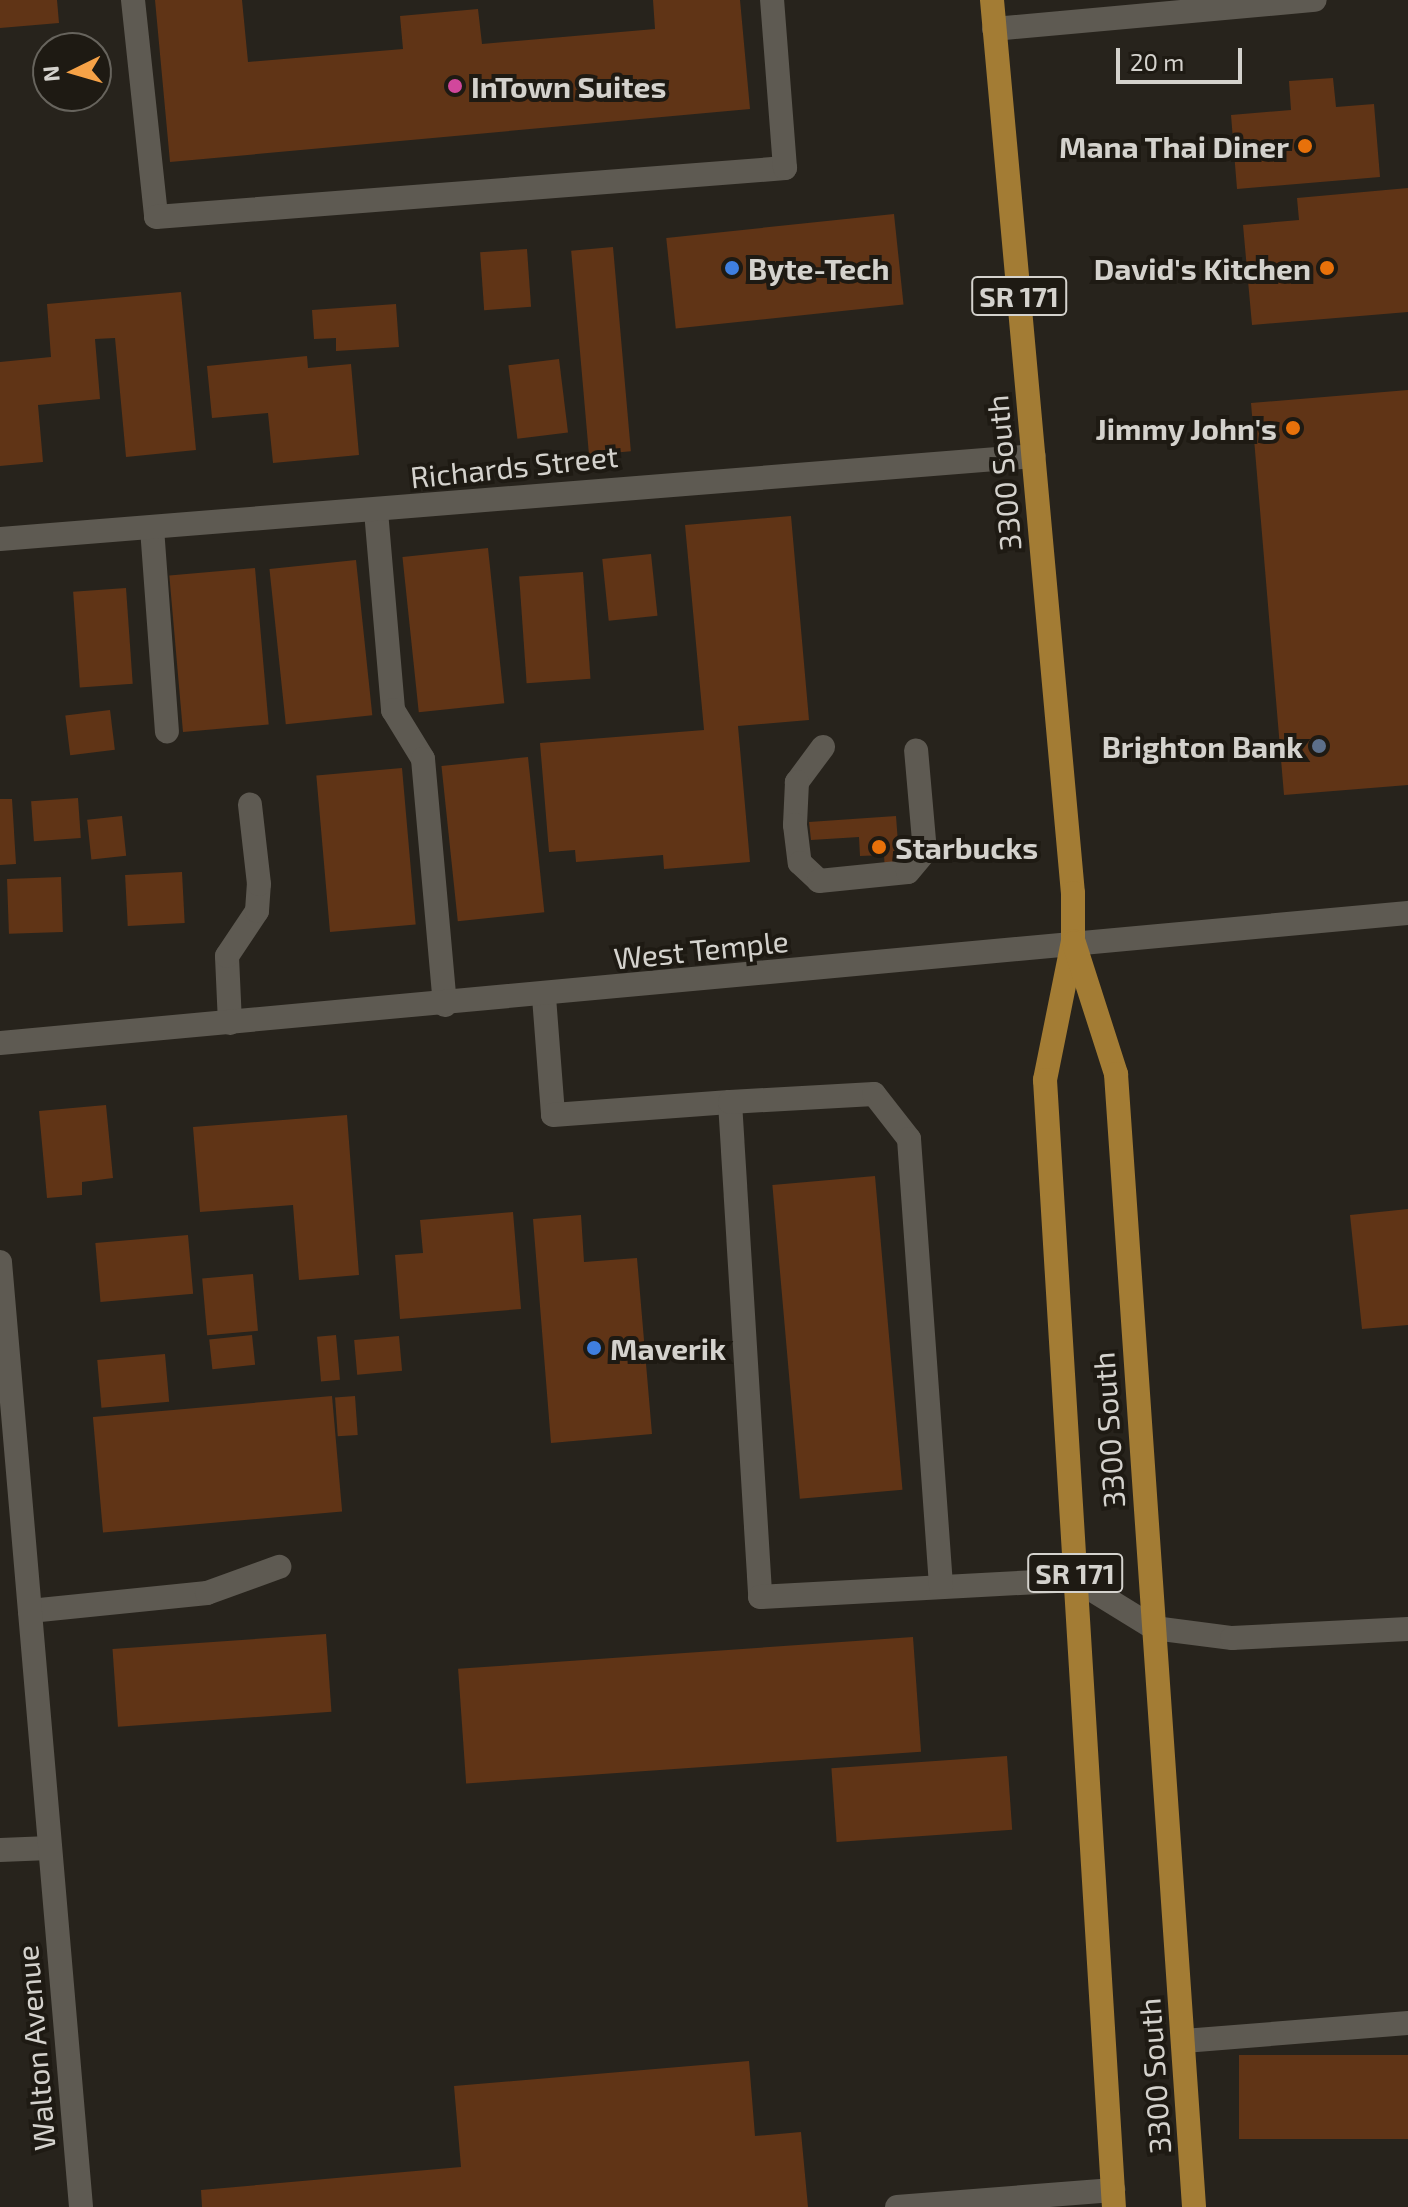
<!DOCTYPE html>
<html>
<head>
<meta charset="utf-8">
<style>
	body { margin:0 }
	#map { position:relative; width:1408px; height:2207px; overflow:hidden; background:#27231c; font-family:"Exo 2",sans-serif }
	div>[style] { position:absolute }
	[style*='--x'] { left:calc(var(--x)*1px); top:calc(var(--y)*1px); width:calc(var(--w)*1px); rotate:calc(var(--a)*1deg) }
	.building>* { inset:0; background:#603416; transform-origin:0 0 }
	.lane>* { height:24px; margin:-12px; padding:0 12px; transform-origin:12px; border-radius:12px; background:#5e5a52 }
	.street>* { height:24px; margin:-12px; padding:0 12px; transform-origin:12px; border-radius:12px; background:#5e5a52 }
	.secondary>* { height:24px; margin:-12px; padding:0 12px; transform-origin:12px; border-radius:12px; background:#5e5a52 }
	.primary>* { height:24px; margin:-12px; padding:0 12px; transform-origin:12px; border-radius:12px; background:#a37c34 }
	.dots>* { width:22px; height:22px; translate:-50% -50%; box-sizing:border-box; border:4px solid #1e1a13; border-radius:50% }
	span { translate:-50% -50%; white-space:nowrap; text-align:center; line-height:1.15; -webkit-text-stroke:8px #1e1a13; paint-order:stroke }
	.shield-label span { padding:2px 6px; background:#1e1a13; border:2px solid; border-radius:6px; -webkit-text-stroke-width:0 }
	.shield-label { font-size:28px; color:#d4d2cd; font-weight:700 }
	.poi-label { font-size:30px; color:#d4d2cd; font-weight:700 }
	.left { translate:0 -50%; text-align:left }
	.right { translate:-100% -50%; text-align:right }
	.street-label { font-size:30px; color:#d4d2cd }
	.north { position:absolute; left:32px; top:32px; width:80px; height:80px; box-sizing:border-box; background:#1e1a13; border:2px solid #67645d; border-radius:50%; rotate:265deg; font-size:22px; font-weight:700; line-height:32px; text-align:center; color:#d4d2cd }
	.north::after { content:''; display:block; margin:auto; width:28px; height:36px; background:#f6a247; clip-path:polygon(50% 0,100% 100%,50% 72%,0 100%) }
	.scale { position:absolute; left:1116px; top:48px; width:126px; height:36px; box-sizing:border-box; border:4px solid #d4d2cd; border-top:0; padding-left:10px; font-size:24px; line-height:28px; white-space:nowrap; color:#d4d2cd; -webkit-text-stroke:6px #1e1a13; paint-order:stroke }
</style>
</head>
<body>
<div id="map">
	<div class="building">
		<div style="clip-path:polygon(0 0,57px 0,59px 23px,0 28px)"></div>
		<div style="clip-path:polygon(155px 0,242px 0,248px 62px,403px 49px,400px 16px,478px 9px,482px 44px,655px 29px,653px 0,740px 0,750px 109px,170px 162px)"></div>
		<div style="clip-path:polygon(1333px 78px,1336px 107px,1374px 104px,1380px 177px,1237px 189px,1231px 115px,1291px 110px,1289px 81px)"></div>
		<div style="clip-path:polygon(1408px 188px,1408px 312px,1252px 325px,1243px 225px,1299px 220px,1297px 198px)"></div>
		<div style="left:894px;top:214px;width:91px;height:229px;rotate:84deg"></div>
		<div style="left:613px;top:247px;width:205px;height:42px;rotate:85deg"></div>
		<div style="left:527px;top:249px;width:58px;height:47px;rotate:86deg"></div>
		<div style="clip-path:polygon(181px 292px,196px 450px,126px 457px,115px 338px,95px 339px,100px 399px,38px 405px,43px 462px,0 466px,0 362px,51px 357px,47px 304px)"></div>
		<div style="clip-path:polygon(396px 304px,399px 347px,336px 351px,336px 338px,314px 339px,312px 310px)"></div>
		<div style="clip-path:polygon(307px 356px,308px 368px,351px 364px,359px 455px,273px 463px,268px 413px,212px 418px,207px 366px)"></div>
		<div style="left:559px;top:359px;width:74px;height:51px;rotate:83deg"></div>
		<div style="clip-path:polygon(1408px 390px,1408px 785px,1284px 795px,1251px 403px)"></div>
		<div style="clip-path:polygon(791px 516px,809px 720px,738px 726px,750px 862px,664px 869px,663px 855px,576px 862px,575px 850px,549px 852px,540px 743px,704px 730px,685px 525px)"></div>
		<div style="left:488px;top:548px;width:156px;height:86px;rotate:84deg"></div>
		<div style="left:651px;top:554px;width:62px;height:49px;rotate:84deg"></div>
		<div style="left:356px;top:560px;width:156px;height:87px;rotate:84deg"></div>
		<div style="left:255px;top:568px;width:157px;height:86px;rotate:85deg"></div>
		<div style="left:583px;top:572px;width:107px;height:64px;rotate:86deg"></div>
		<div style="left:126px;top:588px;width:96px;height:53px;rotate:86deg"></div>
		<div style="left:110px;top:710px;width:40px;height:45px;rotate:83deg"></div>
		<div style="left:528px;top:757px;width:156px;height:87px;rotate:84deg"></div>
		<div style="left:402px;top:768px;width:157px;height:86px;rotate:85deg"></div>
		<div style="left:78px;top:798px;width:40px;height:47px;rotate:86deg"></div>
		<div style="clip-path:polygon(0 799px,12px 799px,16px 864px,0 865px)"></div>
		<div style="left:122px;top:816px;width:40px;height:35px;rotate:84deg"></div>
		<div style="clip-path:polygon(896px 816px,900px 870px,885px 871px,884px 855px,860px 856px,859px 837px,811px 840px,809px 822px)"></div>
		<div style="left:182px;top:872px;width:51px;height:57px;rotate:87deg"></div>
		<div style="left:61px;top:877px;width:55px;height:54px;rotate:88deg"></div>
		<div style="clip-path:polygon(106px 1105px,113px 1178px,82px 1182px,82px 1195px,47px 1198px,39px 1111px)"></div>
		<div style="clip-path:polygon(347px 1115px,359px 1275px,299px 1280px,293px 1205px,200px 1212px,193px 1127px)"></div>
		<div style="left:875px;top:1176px;width:315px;height:103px;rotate:85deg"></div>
		<div style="clip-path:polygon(1408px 1209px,1408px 1325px,1362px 1329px,1350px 1215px)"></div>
		<div style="clip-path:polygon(513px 1212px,521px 1309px,400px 1319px,395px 1255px,423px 1253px,420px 1220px)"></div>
		<div style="clip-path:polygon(581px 1215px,584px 1262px,637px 1258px,652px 1434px,551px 1443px,533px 1219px)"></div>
		<div style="left:188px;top:1235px;width:59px;height:93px;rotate:85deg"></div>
		<div style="left:253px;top:1274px;width:57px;height:51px;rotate:85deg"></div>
		<div style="left:252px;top:1335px;width:30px;height:43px;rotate:84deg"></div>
		<div style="left:336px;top:1335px;width:45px;height:19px;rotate:85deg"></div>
		<div style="left:399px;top:1336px;width:35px;height:45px;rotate:85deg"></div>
		<div style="left:165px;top:1354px;width:48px;height:68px;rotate:85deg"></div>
		<div style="left:332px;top:1396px;width:116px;height:240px;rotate:85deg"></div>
		<div style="left:355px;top:1396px;width:39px;height:20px;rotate:86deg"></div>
		<div style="left:326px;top:1634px;width:78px;height:214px;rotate:86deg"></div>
		<div style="left:913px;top:1637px;width:115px;height:456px;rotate:86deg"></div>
		<div style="left:1007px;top:1756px;width:74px;height:176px;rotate:86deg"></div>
		<div style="left:1408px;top:2055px;width:84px;height:169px;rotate:90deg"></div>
		<div style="clip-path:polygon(749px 2061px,755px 2136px,801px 2132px,808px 2207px,202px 2207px,201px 2190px,461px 2167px,454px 2086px)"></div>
	</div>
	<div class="lane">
		<div style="--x:133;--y:0;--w:218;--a:83.9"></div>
		<div style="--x:156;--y:217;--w:631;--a:-4.45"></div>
		<div style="--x:785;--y:168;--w:169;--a:-94.4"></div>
		<div style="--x:376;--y:511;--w:200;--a:85.1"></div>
		<div style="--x:393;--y:710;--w:57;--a:58.5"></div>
		<div style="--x:423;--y:759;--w:247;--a:84.9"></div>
		<div style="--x:152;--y:528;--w:204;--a:85.8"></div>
		<div style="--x:823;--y:747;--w:44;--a:126.6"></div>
		<div style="--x:797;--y:782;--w:43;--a:92.7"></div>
		<div style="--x:795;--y:825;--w:38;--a:83"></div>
		<div style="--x:800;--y:863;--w:26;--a:43"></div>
		<div style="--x:819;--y:881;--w:89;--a:-5.8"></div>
		<div style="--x:908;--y:872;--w:26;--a:-50"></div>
		<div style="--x:925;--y:852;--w:102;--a:-95"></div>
		<div style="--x:544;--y:997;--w:118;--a:85.6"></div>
		<div style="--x:553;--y:1115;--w:177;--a:-4.2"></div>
		<div style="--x:730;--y:1102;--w:496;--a:86.5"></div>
		<div style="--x:760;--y:1597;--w:316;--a:-3.1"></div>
		<div style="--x:1076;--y:1580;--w:92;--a:31.6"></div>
		<div style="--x:1154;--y:1628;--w:79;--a:7.3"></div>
		<div style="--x:1232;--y:1638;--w:176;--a:-2.9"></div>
		<div style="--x:230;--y:1023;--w:67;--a:-92.6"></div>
		<div style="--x:227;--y:956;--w:54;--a:-56.3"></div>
		<div style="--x:257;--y:911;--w:27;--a:-86"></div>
		<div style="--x:259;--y:884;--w:80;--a:-96.5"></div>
		<div style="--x:730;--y:1102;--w:144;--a:-3.2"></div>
		<div style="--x:874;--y:1094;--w:57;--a:52.1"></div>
		<div style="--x:909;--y:1139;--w:449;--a:85.9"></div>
		<div style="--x:30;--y:1611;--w:178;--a:-5.8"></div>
		<div style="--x:207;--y:1593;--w:77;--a:-19.9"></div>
		<div style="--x:0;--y:1850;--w:50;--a:-2.3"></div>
		<div style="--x:1184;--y:2041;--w:225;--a:-4.6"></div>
		<div style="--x:897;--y:2207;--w:217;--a:-4.5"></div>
	</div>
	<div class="street">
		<div style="--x:994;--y:29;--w:322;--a:-5.2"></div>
		<div style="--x:0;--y:539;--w:1037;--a:-4.59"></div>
		<div style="--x:0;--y:1262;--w:948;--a:85.1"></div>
	</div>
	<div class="secondary">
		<div style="--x:0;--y:1043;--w:1414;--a:-5.28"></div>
	</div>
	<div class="primary">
		<div style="--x:992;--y:0;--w:897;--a:84.82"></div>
		<div style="--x:1073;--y:893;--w:48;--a:90"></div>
		<div style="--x:1073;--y:941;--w:142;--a:101.4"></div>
		<div style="--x:1045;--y:1080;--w:1129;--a:86.5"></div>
		<div style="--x:1074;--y:943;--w:138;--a:72.2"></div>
		<div style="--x:1116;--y:1074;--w:1136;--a:86.06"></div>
	</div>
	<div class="dots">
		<div style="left:455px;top:86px;background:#d1479c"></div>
		<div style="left:1305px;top:146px;background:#e8710a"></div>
		<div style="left:732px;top:268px;background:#3f7fe0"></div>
		<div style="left:1327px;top:268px;background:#e8710a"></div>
		<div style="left:1293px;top:428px;background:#e8710a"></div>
		<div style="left:1319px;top:746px;background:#5c6f8a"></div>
		<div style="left:879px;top:847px;background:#e8710a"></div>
		<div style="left:594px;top:1348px;background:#3f7fe0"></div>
	</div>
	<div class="shield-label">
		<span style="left:1019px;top:296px">SR 171</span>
		<span style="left:1075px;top:1573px">SR 171</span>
	</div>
	<div class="poi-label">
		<span class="left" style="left:471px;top:86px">InTown Suites</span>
		<span class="right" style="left:1289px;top:146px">Mana Thai Diner</span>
		<span class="left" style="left:748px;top:268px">Byte-Tech</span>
		<span class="right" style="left:1311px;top:268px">David's Kitchen</span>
		<span class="right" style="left:1277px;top:428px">Jimmy John's</span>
		<span class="right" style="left:1303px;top:746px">Brighton Bank</span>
		<span class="left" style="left:895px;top:847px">Starbucks</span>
		<span class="left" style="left:610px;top:1348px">Maverik</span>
	</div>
	<div class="street-label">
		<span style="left:514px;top:466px;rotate:-6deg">Richards Street</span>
		<span style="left:1003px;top:473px;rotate:-95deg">3300 South</span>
		<span style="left:701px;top:949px;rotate:-6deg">West Temple</span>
		<span style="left:1108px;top:1430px;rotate:-94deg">3300 South</span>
		<span style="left:35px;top:2048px;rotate:-95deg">Walton Avenue</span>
		<span style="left:1154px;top:2076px;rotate:-94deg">3300 South</span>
	</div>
	<div class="north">N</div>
	<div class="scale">20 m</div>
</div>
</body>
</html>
